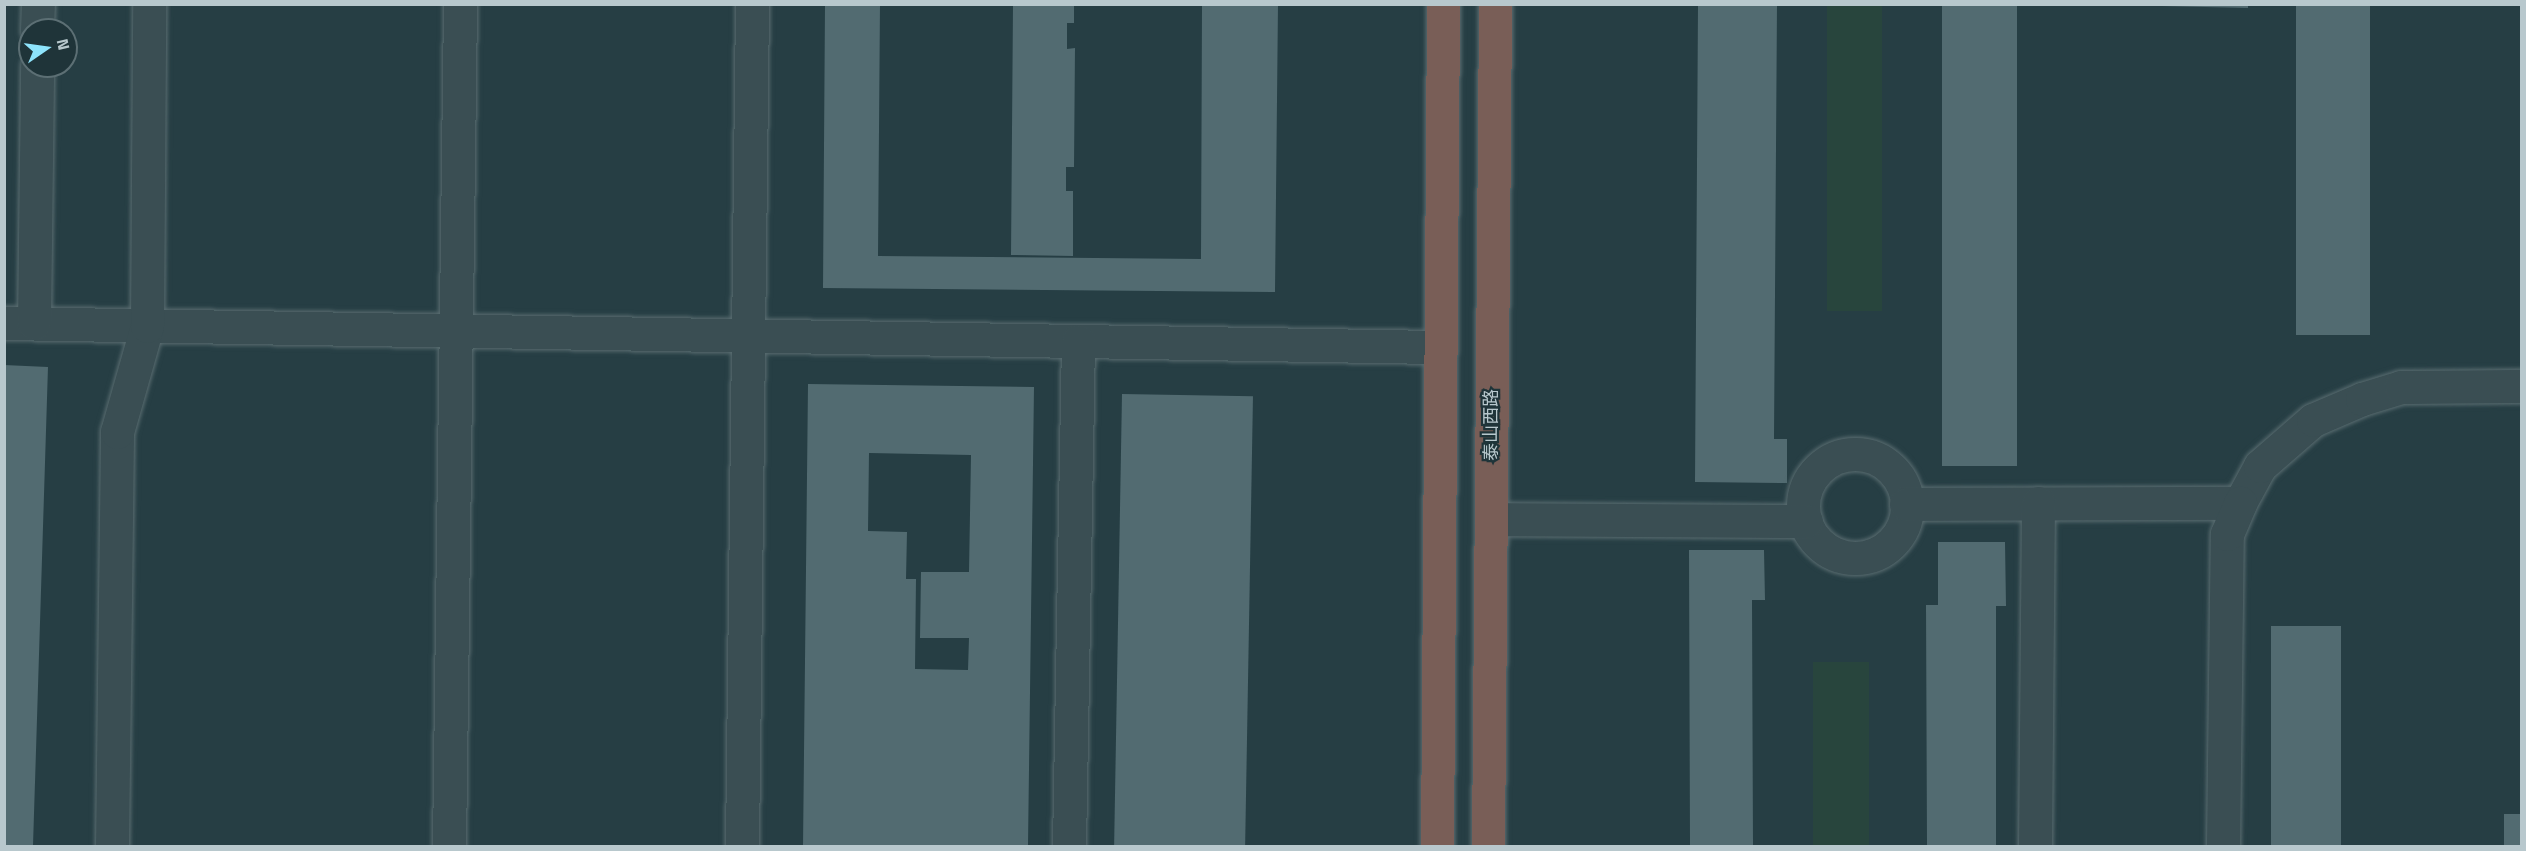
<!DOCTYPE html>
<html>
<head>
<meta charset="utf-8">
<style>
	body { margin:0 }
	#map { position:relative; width:2526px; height:851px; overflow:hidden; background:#263e44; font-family:"Titillium Web","Noto Sans SC",sans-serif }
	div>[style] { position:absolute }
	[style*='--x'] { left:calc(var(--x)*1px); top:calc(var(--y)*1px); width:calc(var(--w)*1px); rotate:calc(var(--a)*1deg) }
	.green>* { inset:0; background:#28453d; transform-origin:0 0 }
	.building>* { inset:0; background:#526b71; transform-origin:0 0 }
	.roads { filter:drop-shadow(0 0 2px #596c70) drop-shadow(0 0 2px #596c70) }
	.minor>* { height:33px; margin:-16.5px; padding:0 16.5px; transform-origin:16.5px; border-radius:16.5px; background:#3a4e53 }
	.minor>.ring { margin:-16.5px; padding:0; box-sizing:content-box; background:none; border:33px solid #3a4e53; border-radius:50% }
	.highway>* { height:33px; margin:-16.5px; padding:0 16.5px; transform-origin:16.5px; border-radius:16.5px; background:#795e57 }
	span { translate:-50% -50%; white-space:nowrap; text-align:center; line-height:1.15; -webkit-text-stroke:4.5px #1f3439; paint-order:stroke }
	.street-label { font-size:18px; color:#b8c8cd }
	.frame { position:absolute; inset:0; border:6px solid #b8c8cd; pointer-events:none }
	.north { position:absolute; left:18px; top:18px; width:60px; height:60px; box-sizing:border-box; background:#1f3439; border:2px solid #5c6f74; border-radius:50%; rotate:77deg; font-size:16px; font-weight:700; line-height:24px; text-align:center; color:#b8c8cd }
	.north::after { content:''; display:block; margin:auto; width:21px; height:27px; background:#8ee4fc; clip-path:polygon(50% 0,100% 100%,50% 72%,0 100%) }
</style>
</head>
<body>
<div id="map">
	<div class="green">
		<div style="left:1827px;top:5px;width:55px;height:306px"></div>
		<div style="left:1813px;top:662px;width:56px;height:184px"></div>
	</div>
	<div class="building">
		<div style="clip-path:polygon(825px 4px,880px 4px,878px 256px,1201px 259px,1202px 4px,1278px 4px,1275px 292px,823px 288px)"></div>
		<div style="clip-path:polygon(1013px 4px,1074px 4px,1074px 23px,1067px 23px,1067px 49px,1075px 48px,1074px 167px,1066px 167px,1066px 191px,1073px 191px,1073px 256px,1011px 255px)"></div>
		<div style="clip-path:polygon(1698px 4px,1777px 4px,1774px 439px,1787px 439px,1787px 483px,1695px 482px)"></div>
		<div style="left:1942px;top:4px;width:75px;height:462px"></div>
		<div style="clip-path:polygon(2075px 4px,2248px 4px,2248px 8px)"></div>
		<div style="left:2296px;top:4px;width:74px;height:331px"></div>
		<div style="clip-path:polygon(4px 365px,48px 367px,33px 846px,4px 846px)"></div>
		<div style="clip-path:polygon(evenodd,808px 384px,1034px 387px,1028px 846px,803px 846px,808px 384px,869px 453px,971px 455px,969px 572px,921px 572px,920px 638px,969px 638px,968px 670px,915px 669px,916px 579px,906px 579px,907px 532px,868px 531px,869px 453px)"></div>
		<div style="left:1122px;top:394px;width:131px;height:452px;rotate:1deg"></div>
		<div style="clip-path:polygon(1938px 542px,2005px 542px,2006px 606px,1996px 606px,1996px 846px,1927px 846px,1926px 605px,1938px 605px)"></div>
		<div style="clip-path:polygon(1689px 550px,1764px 550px,1765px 600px,1752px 600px,1753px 846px,1690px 846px)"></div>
		<div style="left:2271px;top:626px;width:70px;height:220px"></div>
		<div style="left:2504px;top:814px;width:18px;height:32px"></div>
	</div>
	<div class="roads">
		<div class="minor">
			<div style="--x:37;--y:30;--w:26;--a:-88"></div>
			<div style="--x:4;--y:323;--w:1436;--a:0.96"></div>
			<div style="--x:34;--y:323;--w:257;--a:-89.3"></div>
			<div class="ring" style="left:1803px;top:454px;width:71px;height:71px"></div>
			<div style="--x:1906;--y:504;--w:334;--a:-0.2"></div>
			<div style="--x:2240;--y:503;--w:42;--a:-61.6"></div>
			<div style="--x:2260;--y:466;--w:70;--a:-41"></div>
			<div style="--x:2313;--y:420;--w:53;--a:-23.2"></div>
			<div style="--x:2362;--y:399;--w:41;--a:-17.1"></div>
			<div style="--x:2401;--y:387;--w:121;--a:-0.5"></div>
			<div style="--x:1491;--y:519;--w:315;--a:0.4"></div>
			<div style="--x:112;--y:846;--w:414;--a:-89.3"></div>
			<div style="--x:117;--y:432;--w:110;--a:-74.2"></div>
			<div style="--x:147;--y:326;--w:322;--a:-89.6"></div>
			<div style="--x:449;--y:846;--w:842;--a:-89.25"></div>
			<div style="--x:742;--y:846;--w:842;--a:-89.32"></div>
			<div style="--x:1069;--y:846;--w:505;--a:-88.98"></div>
			<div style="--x:2035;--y:846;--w:343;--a:-89.5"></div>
			<div style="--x:2223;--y:846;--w:312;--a:-89.3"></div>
			<div style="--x:2227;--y:534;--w:34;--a:-67"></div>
		</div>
		<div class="highway">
			<div style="--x:1437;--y:846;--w:842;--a:-89.59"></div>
			<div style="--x:1488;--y:846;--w:842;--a:-89.52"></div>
		</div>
	</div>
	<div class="street-label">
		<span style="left:1491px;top:425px;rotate:-90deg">泰山西路</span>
	</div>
	<div class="frame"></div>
	<div class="north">N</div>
</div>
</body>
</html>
